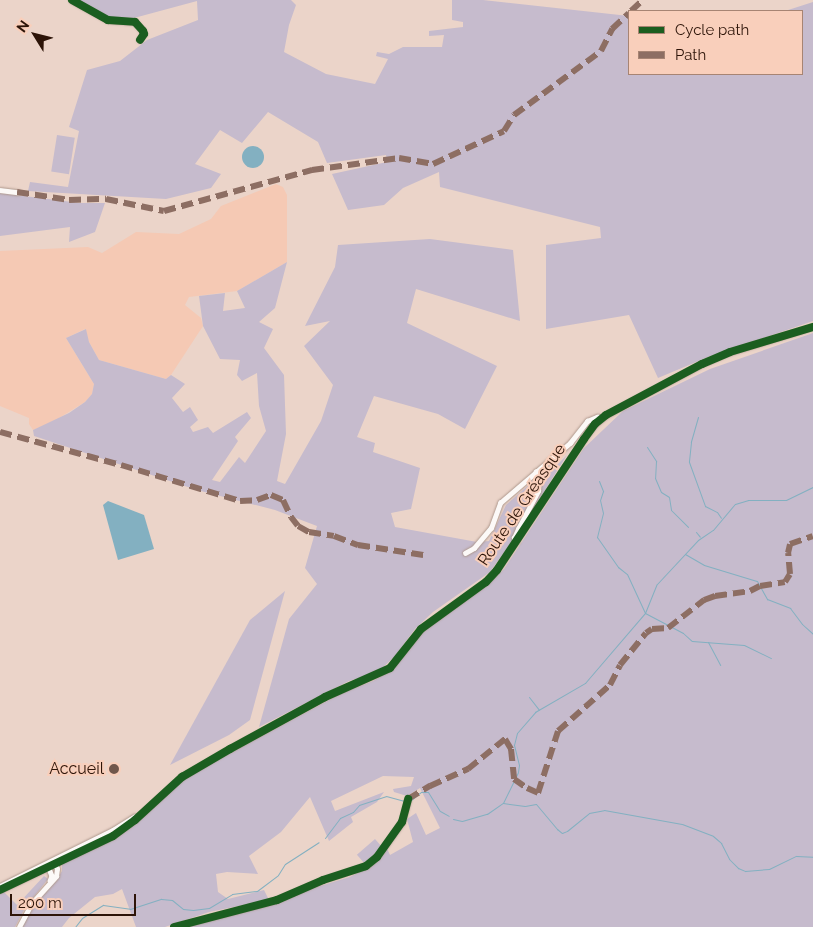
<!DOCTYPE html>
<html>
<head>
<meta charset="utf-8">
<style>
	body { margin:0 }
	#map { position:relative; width:813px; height:927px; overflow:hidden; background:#ebd4c9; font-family:Raleway,sans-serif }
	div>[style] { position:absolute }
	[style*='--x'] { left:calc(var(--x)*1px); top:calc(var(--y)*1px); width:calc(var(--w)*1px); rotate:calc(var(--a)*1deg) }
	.built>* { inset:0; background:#f5c9b4 }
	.green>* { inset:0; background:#c6bbcd; transform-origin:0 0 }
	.water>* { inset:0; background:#83b0c1 }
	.round { border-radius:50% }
	.stream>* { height:1px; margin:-0.5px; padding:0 0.5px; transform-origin:0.5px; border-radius:0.5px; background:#83b0c1 }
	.roads { filter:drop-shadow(0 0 1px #ae988d) drop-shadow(0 0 1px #ae988d) }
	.minor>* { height:4.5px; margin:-2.25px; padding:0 2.25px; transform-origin:2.25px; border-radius:2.25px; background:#fcf9f7 }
	.quiet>* { height:6px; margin-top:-3px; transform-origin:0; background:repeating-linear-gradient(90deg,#8d6e63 0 12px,transparent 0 18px) }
	.cycleway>* { height:8px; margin:-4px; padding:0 4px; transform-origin:4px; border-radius:4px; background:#1b5e20 }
	.dots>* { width:14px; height:14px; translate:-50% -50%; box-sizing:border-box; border:2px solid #f9cfbb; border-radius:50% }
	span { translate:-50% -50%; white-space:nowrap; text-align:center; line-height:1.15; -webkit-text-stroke:4px #f9cfbb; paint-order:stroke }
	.street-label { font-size:16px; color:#2d1408 }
	.poi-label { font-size:16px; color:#2d1408 }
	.right { translate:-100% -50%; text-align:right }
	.legend { position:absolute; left:628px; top:10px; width:175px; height:65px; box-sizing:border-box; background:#f9cfbb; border:1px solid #a78473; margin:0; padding:6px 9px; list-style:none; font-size:15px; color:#2d1408 }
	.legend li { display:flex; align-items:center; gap:10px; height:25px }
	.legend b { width:25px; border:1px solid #a78473 }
	.north { position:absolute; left:10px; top:10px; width:50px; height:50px; -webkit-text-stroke:4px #f9cfbb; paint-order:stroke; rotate:306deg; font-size:14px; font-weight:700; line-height:20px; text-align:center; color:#2d1408 }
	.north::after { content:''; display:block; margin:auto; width:18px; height:22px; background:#2d1408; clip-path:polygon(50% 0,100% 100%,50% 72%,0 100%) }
	.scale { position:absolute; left:10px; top:894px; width:126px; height:22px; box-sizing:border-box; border:2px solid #2d1408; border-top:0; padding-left:6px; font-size:15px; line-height:18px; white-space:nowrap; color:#2d1408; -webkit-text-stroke:4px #f9cfbb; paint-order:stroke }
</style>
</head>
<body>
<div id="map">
	<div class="built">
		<div style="clip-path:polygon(276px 184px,283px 187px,287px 195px,287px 262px,237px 291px,189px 297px,185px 305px,201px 318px,203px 326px,171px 375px,166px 379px,99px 360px,89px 342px,85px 329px,66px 338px,94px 384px,92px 394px,85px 402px,51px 423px,33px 430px,29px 424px,29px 418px,0 406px,0 251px,88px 247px,102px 253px,136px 232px,179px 234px,211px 219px,221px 206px)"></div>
	</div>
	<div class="green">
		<div style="clip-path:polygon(80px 0,291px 0,296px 5px,289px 25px,284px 52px,326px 74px,375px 84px,388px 59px,376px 56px,377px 52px,389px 54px,403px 47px,442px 47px,444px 35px,429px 36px,429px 31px,463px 27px,463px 22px,452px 20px,452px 0,483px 0,629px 16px,629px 74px,802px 74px,802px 11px,785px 11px,813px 2px,813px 321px,708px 357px,658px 378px,629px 315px,546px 329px,546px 245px,601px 238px,600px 227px,440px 187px,439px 172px,403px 188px,384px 205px,348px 210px,332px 174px,387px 162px,386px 155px,327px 163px,318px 142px,268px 112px,242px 143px,220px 130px,195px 164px,221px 174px,211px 188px,166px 199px,28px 191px,30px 182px,68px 187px,79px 131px,69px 127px,87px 70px,120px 61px,147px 40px,198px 20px,197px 1px,134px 18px,105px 17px,79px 2px)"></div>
		<div style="left:57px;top:135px;width:18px;height:37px;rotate:9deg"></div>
		<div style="clip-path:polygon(0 193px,80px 203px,105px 203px,95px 232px,69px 242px,70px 227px,0 236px)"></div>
		<div style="clip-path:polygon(430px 239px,513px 250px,520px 321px,416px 289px,407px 323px,497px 366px,465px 429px,438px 414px,374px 396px,357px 437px,375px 443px,373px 452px,420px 468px,411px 509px,391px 513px,395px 527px,477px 542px,489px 541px,506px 505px,532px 482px,549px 473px,567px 455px,522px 527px,490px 572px,433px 612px,415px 629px,395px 656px,378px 672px,349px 681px,259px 727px,289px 619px,317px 584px,305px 568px,317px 526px,275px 510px,197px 490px,34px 436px,33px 430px,69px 413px,85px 402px,92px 394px,94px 384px,66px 338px,86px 329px,89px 342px,99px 360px,166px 379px,171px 375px,185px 384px,172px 398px,183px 412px,190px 407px,198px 420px,190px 427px,193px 432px,208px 427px,213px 433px,247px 412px,251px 418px,235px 437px,238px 441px,212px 480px,220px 482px,239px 457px,245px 463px,266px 431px,259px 406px,257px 373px,242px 381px,237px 375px,240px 360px,220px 359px,203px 326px,199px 296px,225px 293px,223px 311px,245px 308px,237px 291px,287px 262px,275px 308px,259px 322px,273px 329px,264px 348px,284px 375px,286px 434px,277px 481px,285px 484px,321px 421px,333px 385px,304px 346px,330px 321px,305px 326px,335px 267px,338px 245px)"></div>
		<div style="clip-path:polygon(813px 333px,813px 927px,186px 927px,273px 905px,307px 890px,350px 877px,374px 864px,386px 846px,390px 855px,413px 842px,407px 819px,416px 813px,426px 835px,440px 828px,420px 788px,407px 796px,394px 792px,393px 789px,411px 786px,414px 777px,383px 776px,331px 801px,335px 811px,384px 792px,377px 802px,351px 817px,353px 822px,329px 841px,310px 797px,281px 832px,249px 856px,258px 874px,227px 872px,216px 874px,218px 892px,228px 899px,264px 890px,269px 900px,209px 912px,165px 927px,136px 927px,122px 889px,113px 894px,95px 897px,69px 918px,62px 927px,22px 927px,31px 909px,56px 881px,62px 871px,62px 863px,111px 840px,138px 821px,173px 787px,192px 774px,340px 694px,373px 681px,393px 669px,426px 628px,487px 586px,504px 569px,584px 448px,623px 411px,710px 369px)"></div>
		<div style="clip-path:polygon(285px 591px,250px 720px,229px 735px,170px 765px,250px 620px)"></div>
		<div style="left:375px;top:839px;width:11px;height:24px;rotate:49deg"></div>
		<div style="clip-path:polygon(44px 876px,48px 879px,25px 908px,15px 927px,0 927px,0 894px,4px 892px,17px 905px)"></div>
	</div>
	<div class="water">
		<div class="round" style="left:242px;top:146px;width:22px;height:22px"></div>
		<div style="clip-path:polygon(108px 501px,144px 515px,154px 549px,118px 560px,103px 505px)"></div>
	</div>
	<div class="stream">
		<div style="--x:698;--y:417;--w:26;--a:106"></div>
		<div style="--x:691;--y:442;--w:20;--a:96"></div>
		<div style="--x:689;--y:462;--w:47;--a:70"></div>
		<div style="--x:705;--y:506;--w:13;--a:27"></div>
		<div style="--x:717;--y:512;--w:7;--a:56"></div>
		<div style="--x:647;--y:447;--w:17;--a:57"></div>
		<div style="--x:656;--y:461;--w:17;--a:93"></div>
		<div style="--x:655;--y:478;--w:15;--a:67"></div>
		<div style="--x:661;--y:492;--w:9;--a:32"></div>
		<div style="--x:669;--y:497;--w:13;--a:81"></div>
		<div style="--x:671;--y:510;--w:24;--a:45"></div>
		<div style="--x:599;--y:481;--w:11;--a:68"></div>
		<div style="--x:603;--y:491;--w:9;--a:108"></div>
		<div style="--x:600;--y:500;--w:13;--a:77"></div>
		<div style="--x:603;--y:513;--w:25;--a:104"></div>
		<div style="--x:597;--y:537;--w:37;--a:55"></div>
		<div style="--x:618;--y:567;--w:11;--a:38"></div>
		<div style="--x:627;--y:574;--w:43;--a:65.2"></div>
		<div style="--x:645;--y:613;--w:43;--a:27.8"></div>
		<div style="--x:683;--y:633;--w:12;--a:42"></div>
		<div style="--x:692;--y:641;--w:52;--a:4.4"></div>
		<div style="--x:744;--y:645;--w:30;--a:26"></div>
		<div style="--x:696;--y:532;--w:6;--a:51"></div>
		<div style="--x:685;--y:554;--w:22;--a:30"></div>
		<div style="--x:704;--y:565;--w:55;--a:16.8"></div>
		<div style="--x:757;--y:581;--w:21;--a:61"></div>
		<div style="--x:767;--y:599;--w:25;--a:21"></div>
		<div style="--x:790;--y:608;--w:20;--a:53"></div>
		<div style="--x:802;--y:624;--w:15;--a:42"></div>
		<div style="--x:708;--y:642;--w:26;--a:62"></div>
		<div style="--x:529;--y:697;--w:16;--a:52"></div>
		<div style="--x:411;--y:800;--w:13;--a:-39"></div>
		<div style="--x:421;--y:792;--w:7;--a:0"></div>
		<div style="--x:428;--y:792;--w:22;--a:58"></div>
		<div style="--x:440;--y:811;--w:10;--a:29"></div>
		<div style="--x:503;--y:803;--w:34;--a:-64"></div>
		<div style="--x:518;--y:772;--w:7;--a:-82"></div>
		<div style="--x:519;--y:765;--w:21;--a:-104"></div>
		<div style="--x:514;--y:745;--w:12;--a:-76"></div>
		<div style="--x:517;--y:733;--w:28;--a:-49"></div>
		<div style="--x:535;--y:712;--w:58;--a:-30.1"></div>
		<div style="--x:585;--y:683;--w:92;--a:-49.4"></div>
		<div style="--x:645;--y:613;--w:31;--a:-68"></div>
		<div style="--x:657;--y:584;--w:60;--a:-47"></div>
		<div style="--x:698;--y:540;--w:18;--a:-34"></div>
		<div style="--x:713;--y:530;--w:34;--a:-50"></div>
		<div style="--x:735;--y:504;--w:14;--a:-17"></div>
		<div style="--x:748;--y:500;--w:38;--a:0"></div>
		<div style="--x:786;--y:500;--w:30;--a:-26"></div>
		<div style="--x:453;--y:819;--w:9;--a:13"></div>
		<div style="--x:462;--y:821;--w:26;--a:-16"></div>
		<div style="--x:487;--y:814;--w:19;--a:-35"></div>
		<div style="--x:503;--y:803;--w:22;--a:8"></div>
		<div style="--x:525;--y:806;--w:11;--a:-10"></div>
		<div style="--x:536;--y:804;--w:33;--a:50"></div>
		<div style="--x:557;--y:829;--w:6;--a:39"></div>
		<div style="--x:562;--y:833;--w:5;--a:-22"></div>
		<div style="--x:567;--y:831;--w:28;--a:-39"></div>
		<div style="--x:589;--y:813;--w:15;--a:-11"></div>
		<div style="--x:604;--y:810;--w:79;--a:10.2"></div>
		<div style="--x:682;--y:824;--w:33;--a:21"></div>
		<div style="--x:713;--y:836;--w:11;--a:41"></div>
		<div style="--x:721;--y:843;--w:18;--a:63"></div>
		<div style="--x:729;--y:859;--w:13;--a:45"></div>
		<div style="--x:738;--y:868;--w:8;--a:23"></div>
		<div style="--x:745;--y:871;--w:24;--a:-5"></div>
		<div style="--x:769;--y:869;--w:30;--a:-26"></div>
		<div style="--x:796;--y:856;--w:17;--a:3"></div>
		<div style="--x:325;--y:838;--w:25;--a:-53"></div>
		<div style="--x:340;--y:818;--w:14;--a:-25"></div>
		<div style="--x:353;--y:812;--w:9;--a:-49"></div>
		<div style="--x:359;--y:805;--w:28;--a:-18"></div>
		<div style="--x:386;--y:796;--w:20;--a:15"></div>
		<div style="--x:75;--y:927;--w:11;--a:-52"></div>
		<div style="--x:82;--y:918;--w:25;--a:-32"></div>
		<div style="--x:103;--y:905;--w:27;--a:8"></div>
		<div style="--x:130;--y:909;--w:33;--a:-18"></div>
		<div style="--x:161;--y:899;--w:11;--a:5"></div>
		<div style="--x:172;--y:900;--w:14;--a:39"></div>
		<div style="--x:183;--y:909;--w:10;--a:6"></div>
		<div style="--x:193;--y:910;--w:16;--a:-7"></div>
		<div style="--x:209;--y:908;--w:27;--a:-31"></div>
		<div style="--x:232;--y:894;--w:25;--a:-7"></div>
		<div style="--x:257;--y:891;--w:26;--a:-37"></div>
		<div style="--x:278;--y:875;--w:13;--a:-58"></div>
		<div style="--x:285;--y:864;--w:40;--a:-32.9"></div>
	</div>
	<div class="roads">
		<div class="minor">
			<div style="--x:72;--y:0;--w:41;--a:29.1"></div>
			<div style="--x:108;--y:20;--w:27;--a:4"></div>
			<div style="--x:135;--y:22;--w:12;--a:48"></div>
			<div style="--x:143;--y:31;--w:3;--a:72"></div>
			<div style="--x:144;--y:34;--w:7;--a:124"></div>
			<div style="--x:0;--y:190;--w:17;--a:7"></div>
			<div style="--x:517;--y:542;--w:5;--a:-127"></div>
			<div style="--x:514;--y:538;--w:10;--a:-66"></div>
			<div style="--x:518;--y:529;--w:43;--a:-62.2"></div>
			<div style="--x:538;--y:491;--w:14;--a:-86"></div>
			<div style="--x:539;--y:477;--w:6;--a:-121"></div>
			<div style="--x:536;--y:472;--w:45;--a:-40.5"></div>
			<div style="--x:570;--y:443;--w:28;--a:-52"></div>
			<div style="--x:587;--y:421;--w:11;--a:-22"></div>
			<div style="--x:597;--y:417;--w:4;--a:14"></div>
			<div style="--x:465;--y:553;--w:10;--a:-29"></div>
			<div style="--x:474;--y:548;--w:26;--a:-50"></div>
			<div style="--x:491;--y:528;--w:27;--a:-70"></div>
			<div style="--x:500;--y:503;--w:48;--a:-40.7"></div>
			<div style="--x:48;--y:866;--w:11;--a:68"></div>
			<div style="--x:52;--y:876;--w:5;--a:112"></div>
			<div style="--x:0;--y:886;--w:126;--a:-26.4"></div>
			<div style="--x:113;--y:830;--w:25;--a:-32"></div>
			<div style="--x:0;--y:890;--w:125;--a:-25.5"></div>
			<div style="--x:113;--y:836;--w:27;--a:-36"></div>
			<div style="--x:135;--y:820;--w:64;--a:-42.5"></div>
			<div style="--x:182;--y:777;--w:56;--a:-30.3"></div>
			<div style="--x:230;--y:749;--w:108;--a:-28.7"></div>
			<div style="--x:325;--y:697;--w:71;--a:-24"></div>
			<div style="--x:390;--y:668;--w:50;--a:-51.5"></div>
			<div style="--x:421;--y:629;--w:80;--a:-35.9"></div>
			<div style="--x:486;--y:582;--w:16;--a:-47"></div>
			<div style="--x:497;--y:570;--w:157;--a:-56.4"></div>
			<div style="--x:584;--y:439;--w:19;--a:-54"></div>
			<div style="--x:595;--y:424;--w:14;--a:-39"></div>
			<div style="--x:606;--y:415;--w:109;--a:-28"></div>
			<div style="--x:702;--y:364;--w:30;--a:-23"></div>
			<div style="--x:730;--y:352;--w:87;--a:-16.8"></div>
			<div style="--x:19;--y:927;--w:27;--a:-62"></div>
			<div style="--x:32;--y:903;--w:36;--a:-48"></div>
			<div style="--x:56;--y:876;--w:7;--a:-82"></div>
			<div style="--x:57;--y:869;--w:7;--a:-117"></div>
			<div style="--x:174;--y:927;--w:106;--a:-14.7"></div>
			<div style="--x:277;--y:900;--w:50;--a:-23.5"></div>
			<div style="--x:323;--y:880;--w:45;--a:-18"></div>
			<div style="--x:366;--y:866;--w:14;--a:-39"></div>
			<div style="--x:377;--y:857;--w:43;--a:-54.5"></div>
			<div style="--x:402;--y:822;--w:24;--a:-75"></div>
		</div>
	</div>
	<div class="quiet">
		<div style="--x:631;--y:11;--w:16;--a:-43"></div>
		<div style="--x:17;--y:192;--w:53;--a:8.7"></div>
		<div style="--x:69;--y:200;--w:37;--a:-2"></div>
		<div style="--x:106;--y:199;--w:59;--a:11.7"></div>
		<div style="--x:164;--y:211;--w:154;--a:-15.5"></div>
		<div style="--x:312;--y:170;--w:88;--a:-7.9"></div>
		<div style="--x:399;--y:158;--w:35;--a:10"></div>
		<div style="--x:433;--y:164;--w:78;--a:-24.9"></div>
		<div style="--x:504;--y:131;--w:19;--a:-58"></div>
		<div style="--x:514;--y:115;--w:108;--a:-36.3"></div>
		<div style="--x:601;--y:51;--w:25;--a:-63"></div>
		<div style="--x:612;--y:29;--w:23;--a:-43"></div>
		<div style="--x:0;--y:432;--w:125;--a:15.3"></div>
		<div style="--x:121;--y:465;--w:124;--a:16.8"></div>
		<div style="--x:240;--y:501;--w:17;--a:-3"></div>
		<div style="--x:257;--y:500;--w:15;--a:-20"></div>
		<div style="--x:271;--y:495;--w:13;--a:23"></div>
		<div style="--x:283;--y:500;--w:19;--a:65"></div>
		<div style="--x:291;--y:517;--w:11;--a:52"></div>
		<div style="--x:298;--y:526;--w:13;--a:29"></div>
		<div style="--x:309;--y:532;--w:25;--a:9"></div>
		<div style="--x:334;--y:536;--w:26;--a:21"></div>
		<div style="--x:358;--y:545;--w:66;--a:8.7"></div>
		<div style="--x:408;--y:799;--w:26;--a:-31"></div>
		<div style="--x:430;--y:786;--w:42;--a:-24.1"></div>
		<div style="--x:468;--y:769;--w:48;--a:-39"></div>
		<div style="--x:505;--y:739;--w:12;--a:59"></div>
		<div style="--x:511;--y:749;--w:30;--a:84"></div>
		<div style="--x:514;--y:779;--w:16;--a:35"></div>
		<div style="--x:527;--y:788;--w:12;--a:24"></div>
		<div style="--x:538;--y:793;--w:65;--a:-72.1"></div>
		<div style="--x:558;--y:731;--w:69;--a:-41.5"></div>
		<div style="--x:610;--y:685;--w:22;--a:-63"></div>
		<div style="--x:620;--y:665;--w:41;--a:-50.9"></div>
		<div style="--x:646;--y:633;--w:7;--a:-34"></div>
		<div style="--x:652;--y:629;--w:16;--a:-4"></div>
		<div style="--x:668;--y:628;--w:46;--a:-37.9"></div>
		<div style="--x:704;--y:600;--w:12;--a:-20"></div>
		<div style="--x:715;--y:596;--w:35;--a:-8"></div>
		<div style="--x:750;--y:591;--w:11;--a:-27"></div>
		<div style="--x:760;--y:586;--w:25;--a:-9"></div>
		<div style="--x:785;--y:582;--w:9;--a:-58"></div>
		<div style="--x:790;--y:574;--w:21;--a:-95"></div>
		<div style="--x:788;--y:553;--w:9;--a:-77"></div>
		<div style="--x:790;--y:544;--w:24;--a:-19"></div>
	</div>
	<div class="cycleway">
		<div style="--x:72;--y:0;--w:41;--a:29.1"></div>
		<div style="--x:108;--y:20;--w:27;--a:4"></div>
		<div style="--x:135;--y:22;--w:12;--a:48"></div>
		<div style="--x:143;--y:31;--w:3;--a:72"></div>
		<div style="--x:144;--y:34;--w:7;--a:124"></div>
		<div style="--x:0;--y:890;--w:125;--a:-25.5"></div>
		<div style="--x:113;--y:836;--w:27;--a:-36"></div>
		<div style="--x:135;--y:820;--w:64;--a:-42.5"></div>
		<div style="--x:182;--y:777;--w:56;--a:-30.3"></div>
		<div style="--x:230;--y:749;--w:108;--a:-28.7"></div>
		<div style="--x:325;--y:697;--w:71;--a:-24"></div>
		<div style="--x:390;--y:668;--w:50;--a:-51.5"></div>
		<div style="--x:421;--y:629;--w:80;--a:-35.9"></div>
		<div style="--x:486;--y:582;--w:16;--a:-47"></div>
		<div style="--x:497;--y:570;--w:157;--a:-56.4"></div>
		<div style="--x:584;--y:439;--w:19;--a:-54"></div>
		<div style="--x:595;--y:424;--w:14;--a:-39"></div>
		<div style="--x:606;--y:415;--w:109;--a:-28"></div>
		<div style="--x:702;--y:364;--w:30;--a:-23"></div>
		<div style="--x:730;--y:352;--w:87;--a:-16.8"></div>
		<div style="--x:174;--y:927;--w:106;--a:-14.7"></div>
		<div style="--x:277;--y:900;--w:50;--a:-23.5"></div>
		<div style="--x:323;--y:880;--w:45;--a:-18"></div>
		<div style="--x:366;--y:866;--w:14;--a:-39"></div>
		<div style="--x:377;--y:857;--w:43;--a:-54.5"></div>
		<div style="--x:402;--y:822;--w:24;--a:-75"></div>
	</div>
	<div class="dots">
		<div style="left:114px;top:769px;background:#70574c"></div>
	</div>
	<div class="street-label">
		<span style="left:522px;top:505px;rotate:-56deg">Route de Gréasque</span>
	</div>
	<div class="poi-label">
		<span class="right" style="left:104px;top:769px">Accueil</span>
	</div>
	<ul class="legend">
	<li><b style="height:6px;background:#1b5e20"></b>Cycle path</li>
	<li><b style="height:6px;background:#8d6e63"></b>Path</li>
	</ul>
	<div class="north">N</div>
	<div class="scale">200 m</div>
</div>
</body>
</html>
